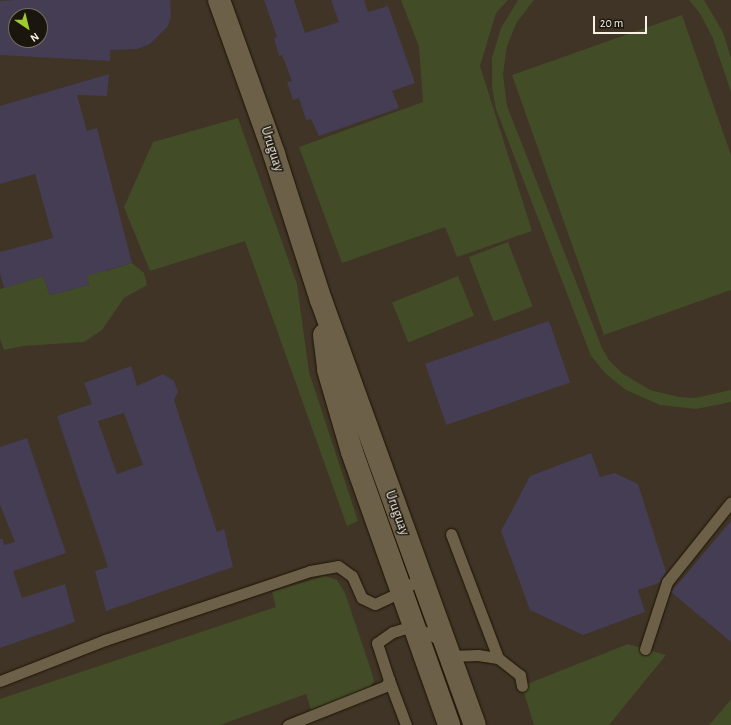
<!DOCTYPE html>
<html>
<head>
<meta charset="utf-8">
<style>
	body { margin:0 }
	#map { position:relative; width:731px; height:725px; overflow:hidden; background:#382d17; font-family:"Alegreya Sans",sans-serif }
	div>[style] { position:absolute }
	[style*='--x'] { left:calc(var(--x)*1px); top:calc(var(--y)*1px); width:calc(var(--w)*1px); rotate:calc(var(--a)*1deg) }
	.education>* { inset:0; background:#3f3425 }
	.green>* { inset:0; background:#424c26; transform-origin:0 0 }
	.building>* { inset:0; background:#443d54; transform-origin:0 0 }
	.roads { filter:drop-shadow(0 0 1px #1f1502) drop-shadow(0 0 1px #1f1502) }
	.service>* { height:11px; margin:-5.5px; padding:0 5.5px; transform-origin:5.5px; border-radius:5.5px; background:#6d6049 }
	.secondary>* { height:22px; margin:-11px; padding:0 11px; transform-origin:11px; border-radius:11px; background:#6d6049 }
	span { translate:-50% -50%; white-space:nowrap; text-align:center; line-height:1.15; -webkit-text-stroke:3px #1b160d; paint-order:stroke }
	.street-label { font-size:14px; color:#f8f0e3 }
	.north { position:absolute; left:8px; top:8px; width:40px; height:40px; box-sizing:border-box; background:#1b160d; border:1px solid #736d63; border-radius:50%; rotate:145deg; font-size:11px; font-weight:700; line-height:16px; text-align:center; color:#f8f0e3 }
	.north::after { content:''; display:block; margin:auto; width:14px; height:18px; background:#9eca2f; clip-path:polygon(50% 0,100% 100%,50% 72%,0 100%) }
	.scale { position:absolute; left:593px; top:16px; width:54px; height:18px; box-sizing:border-box; border:2px solid #f8f0e3; border-top:0; padding-left:5px; font-size:12px; line-height:14px; white-space:nowrap; color:#f8f0e3; -webkit-text-stroke:3px #1b160d; paint-order:stroke }
</style>
</head>
<body>
<div id="map">
	<div class="education">
		<div style="clip-path:polygon(evenodd,0 0,731px 0,731px 699px,709px 725px,0 725px,0 0,16px 16px,40px 16px,40px 40px,16px 40px,16px 16px)"></div>
	</div>
	<div class="green">
		<div style="clip-path:polygon(401px 0,508px 0,496px 13px,480px 66px,532px 231px,457px 257px,445px 227px,342px 263px,299px 147px,423px 102px,419px 47px)"></div>
		<div style="clip-path:polygon(518px 0,534px 0,517px 22px,507px 46px,503px 74px,507px 106px,602px 348px,609px 360px,622px 373px,650px 390px,679px 397px,695px 398px,731px 390px,731px 402px,696px 409px,660px 405px,626px 390px,606px 374px,591px 356px,496px 109px,492px 87px,492px 58px,501px 28px)"></div>
		<div style="clip-path:polygon(689px 0,704px 0,723px 32px,731px 58px,731px 92px,712px 36px,699px 12px)"></div>
		<div style="clip-path:polygon(682px 15px,731px 155px,731px 290px,604px 335px,512px 75px)"></div>
		<div style="clip-path:polygon(238px 118px,297px 284px,309px 372px,358px 521px,347px 526px,245px 241px,150px 271px,124px 207px,153px 142px)"></div>
		<div style="left:508px;top:242px;width:69px;height:42px;rotate:69deg"></div>
		<div style="clip-path:polygon(101px 256px,106px 271px,132px 263px,144px 273px,147px 285px,124px 298px,102px 330px,84px 342px,23px 346px,4px 350px,0 339px,0 289px,43px 276px,50px 295px,89px 285px,83px 261px)"></div>
		<div style="left:458px;top:276px;width:43px;height:71px;rotate:68deg"></div>
		<div style="clip-path:polygon(325px 576px,337px 580px,345px 593px,370px 667px,374px 681px,370px 687px,311px 710px,306px 694px,220px 725px,0 725px,0 699px,276px 607px,272px 592px)"></div>
		<div style="clip-path:polygon(628px 644px,666px 655px,609px 725px,534px 725px,522px 686px)"></div>
		<div style="clip-path:polygon(731px 699px,731px 725px,709px 725px)"></div>
	</div>
	<div class="building">
		<div style="clip-path:polygon(evenodd,15px 0,170px 0,171px 16px,168px 26px,150px 44px,137px 49px,110px 50px,110px 61px,0 55px,0 1px,15px 0,16px 16px,40px 16px,40px 40px,16px 40px,16px 16px)"></div>
		<div style="clip-path:polygon(264px 0,294px 0,305px 33px,339px 22px,331px 0,364px 0,368px 12px,388px 6px,415px 83px,392px 91px,399px 108px,319px 136px,311px 119px,306px 120px,299px 98px,293px 100px,287px 82px,292px 81px,282px 55px,279px 56px,274px 38px,277px 37px)"></div>
		<div style="clip-path:polygon(109px 74px,107px 96px,77px 95px,87px 131px,97px 128px,132px 263px,87px 276px,89px 285px,50px 295px,43px 276px,4px 288px,0 273px,0 252px,53px 238px,35px 174px,0 184px,0 106px)"></div>
		<div style="left:549px;top:321px;width:65px;height:131px;rotate:71deg"></div>
		<div style="clip-path:polygon(evenodd,131px 366px,137px 386px,163px 374px,174px 381px,178px 392px,174px 400px,217px 532px,224px 529px,233px 567px,106px 611px,95px 571px,108px 567px,57px 416px,92px 404px,84px 383px,131px 366px,124px 413px,143px 465px,117px 474px,98px 421px,124px 413px)"></div>
		<div style="clip-path:polygon(27px 438px,66px 553px,13px 571px,22px 598px,65px 584px,75px 622px,0 648px,0 539px,3px 539px,4px 545px,15px 542px,0 505px,0 447px)"></div>
		<div style="clip-path:polygon(591px 453px,600px 477px,615px 473px,638px 484px,666px 572px,659px 583px,638px 590px,645px 612px,583px 635px,530px 610px,501px 531px,530px 476px)"></div>
		<div style="clip-path:polygon(731px 521px,731px 642px,671px 592px)"></div>
	</div>
	<div class="roads">
		<div class="service">
			<div style="--x:451;--y:534;--w:133;--a:69.2"></div>
			<div style="--x:645;--y:649;--w:71;--a:-71.8"></div>
			<div style="--x:667;--y:582;--w:102;--a:-51.3"></div>
			<div style="--x:450;--y:656;--w:28;--a:-2"></div>
			<div style="--x:478;--y:655;--w:20;--a:9"></div>
			<div style="--x:498;--y:658;--w:28;--a:38"></div>
			<div style="--x:520;--y:675;--w:11;--a:80"></div>
			<div style="--x:389;--y:680;--w:48;--a:69.3"></div>
			<div style="--x:0;--y:681;--w:113;--a:-21.3"></div>
			<div style="--x:105;--y:640;--w:216;--a:-18.6"></div>
			<div style="--x:310;--y:571;--w:28;--a:-10"></div>
			<div style="--x:338;--y:566;--w:17;--a:36"></div>
			<div style="--x:352;--y:576;--w:24;--a:66"></div>
			<div style="--x:362;--y:598;--w:14;--a:25"></div>
			<div style="--x:375;--y:604;--w:29;--a:-25"></div>
			<div style="--x:401;--y:592;--w:24;--a:-38"></div>
			<div style="--x:288;--y:725;--w:105;--a:-21.7"></div>
			<div style="--x:386;--y:686;--w:7;--a:-63"></div>
			<div style="--x:389;--y:680;--w:39;--a:-108"></div>
			<div style="--x:377;--y:643;--w:19;--a:-35"></div>
			<div style="--x:393;--y:632;--w:21;--a:-17"></div>
			<div style="--x:413;--y:626;--w:34;--a:27"></div>
		</div>
		<div class="secondary">
			<div style="--x:219;--y:0;--w:164;--a:70.3"></div>
			<div style="--x:274;--y:154;--w:153;--a:72.2"></div>
			<div style="--x:321;--y:300;--w:452;--a:70.1"></div>
			<div style="--x:324;--y:335;--w:35;--a:83"></div>
			<div style="--x:328;--y:370;--w:85;--a:73.7"></div>
			<div style="--x:352;--y:452;--w:290;--a:70.4"></div>
		</div>
	</div>
	<div class="street-label">
		<span style="left:272px;top:149px;rotate:72deg">Uruguay</span>
		<span style="left:397px;top:513px;rotate:70deg">Uruguay</span>
	</div>
	<div class="north">N</div>
	<div class="scale">20 m</div>
</div>
</body>
</html>
